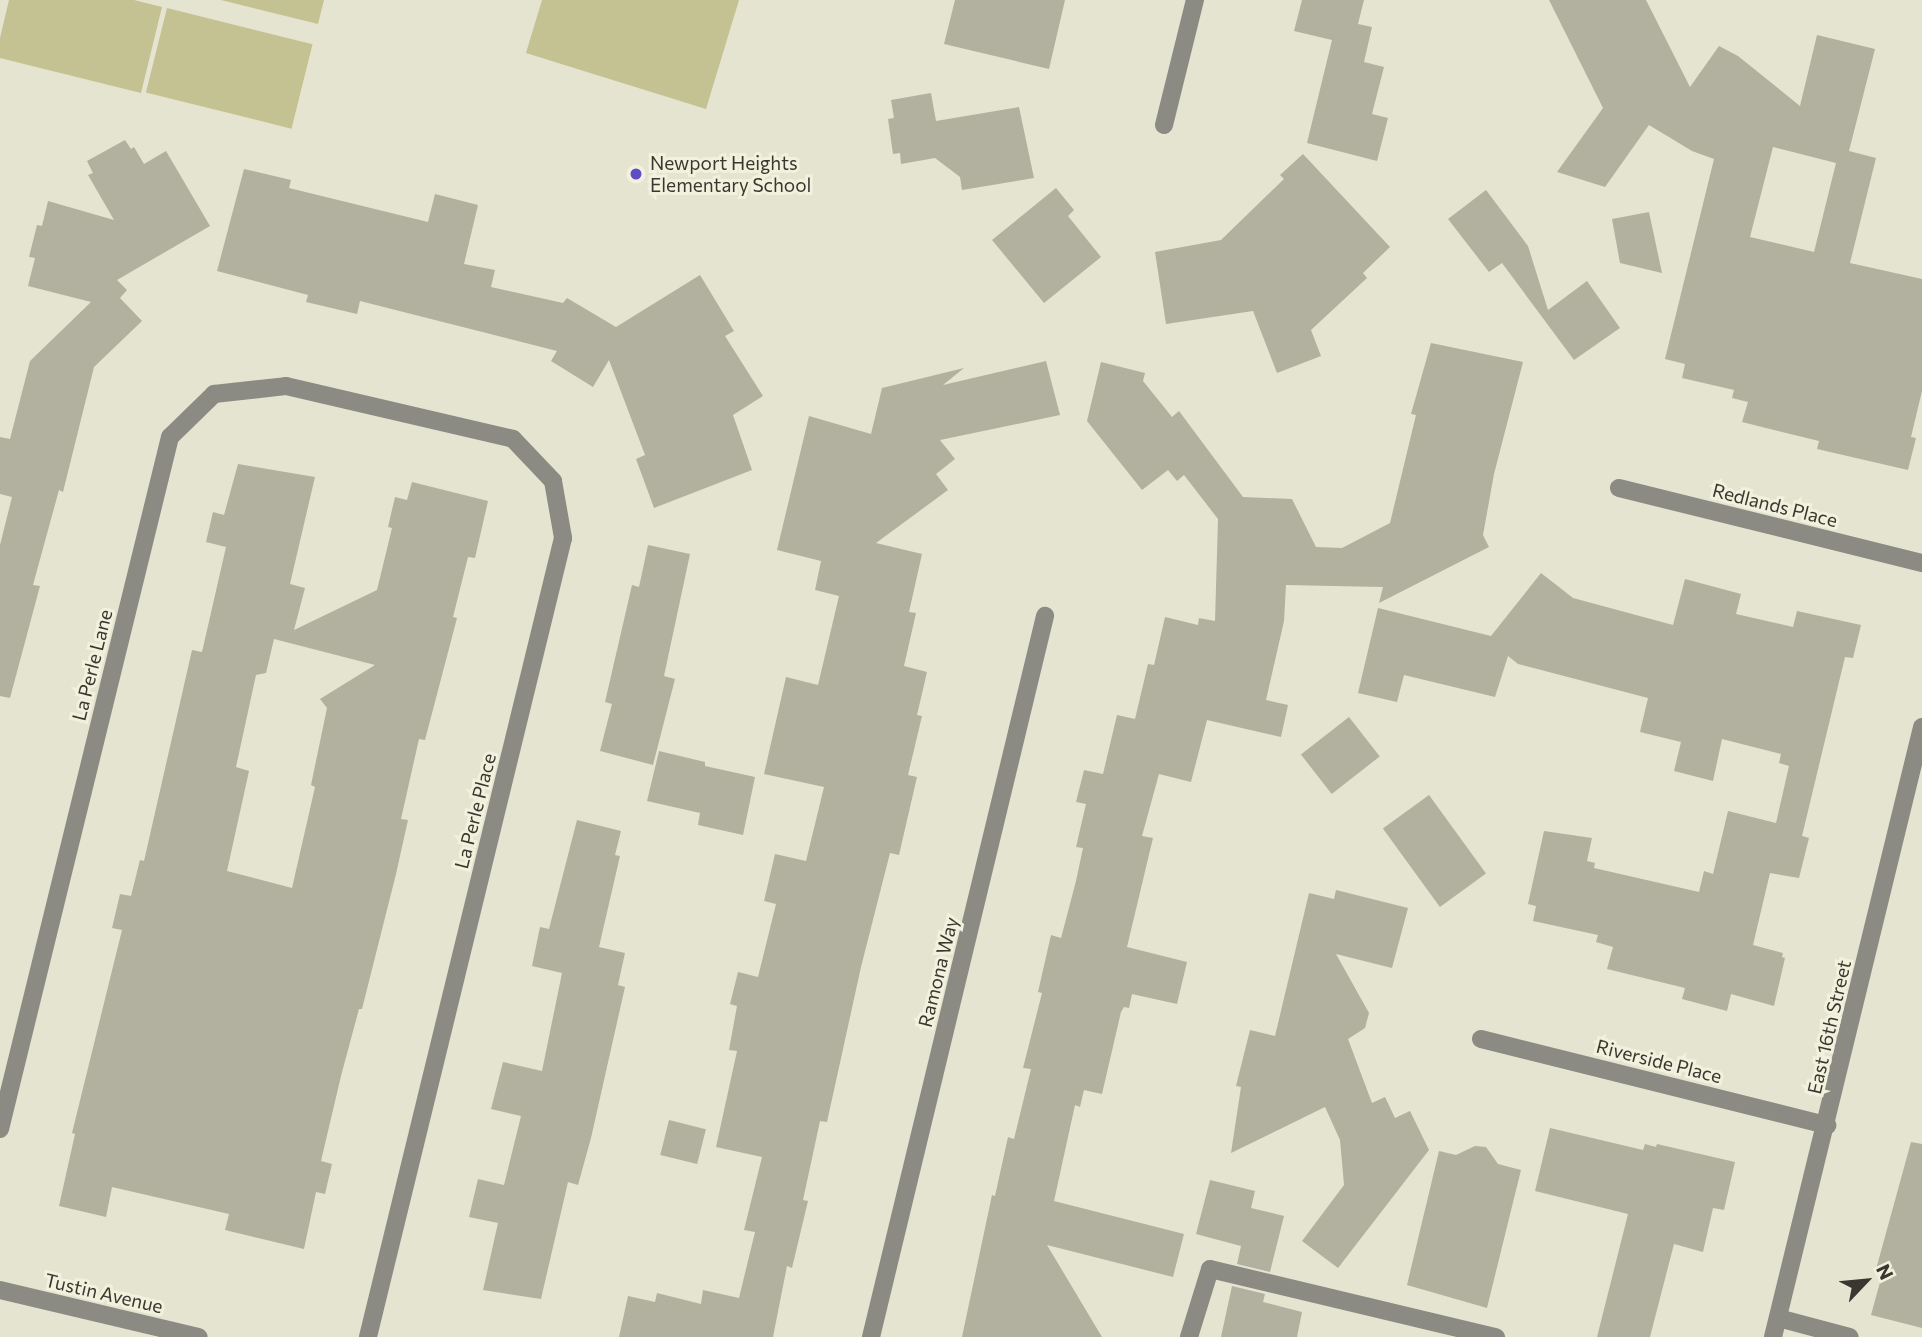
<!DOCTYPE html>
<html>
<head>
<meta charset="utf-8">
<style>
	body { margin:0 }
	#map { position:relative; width:1922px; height:1337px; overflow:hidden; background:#e4e4d0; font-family:Commissioner,sans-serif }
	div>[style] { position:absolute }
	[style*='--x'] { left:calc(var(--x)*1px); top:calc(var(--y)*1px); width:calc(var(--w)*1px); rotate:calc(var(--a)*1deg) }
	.green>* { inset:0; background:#c4c193; transform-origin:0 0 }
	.building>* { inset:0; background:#b2b19f; transform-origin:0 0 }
	.minor>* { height:18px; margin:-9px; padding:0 9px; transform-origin:9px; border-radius:9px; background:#8b8a83 }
	.dots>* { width:19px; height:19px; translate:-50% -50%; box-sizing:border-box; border:4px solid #f2f1dd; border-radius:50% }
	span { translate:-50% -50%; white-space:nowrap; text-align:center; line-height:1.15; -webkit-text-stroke:6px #f2f1dd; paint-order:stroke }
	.poi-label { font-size:19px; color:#383830 }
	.left { translate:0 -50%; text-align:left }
	.street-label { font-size:19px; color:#383830 }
	.north { position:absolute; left:1831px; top:1246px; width:70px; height:70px; -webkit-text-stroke:5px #f2f1dd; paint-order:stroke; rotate:64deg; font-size:19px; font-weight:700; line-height:28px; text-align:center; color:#383830 }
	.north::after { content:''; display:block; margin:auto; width:24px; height:32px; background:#383830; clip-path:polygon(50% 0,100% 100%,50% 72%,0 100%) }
</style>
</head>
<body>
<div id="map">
	<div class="green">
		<div style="clip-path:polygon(9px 0,134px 0,162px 7px,141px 93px,0 58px,0 38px)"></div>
		<div style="clip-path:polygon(221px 0,324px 0,318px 24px)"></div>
		<div style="clip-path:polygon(542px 0,739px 0,706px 109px,526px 53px)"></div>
		<div style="left:167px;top:8px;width:150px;height:87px;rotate:14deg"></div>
	</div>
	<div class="building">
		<div style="clip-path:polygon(955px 0,1065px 0,1049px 69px,944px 44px)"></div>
		<div style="clip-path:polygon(1302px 0,1364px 0,1358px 24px,1372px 27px,1364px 62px,1384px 67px,1372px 114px,1388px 118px,1377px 161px,1307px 143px,1332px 40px,1294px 31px)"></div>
		<div style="clip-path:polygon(evenodd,1549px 0,1646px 0,1690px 87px,1719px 46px,1738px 56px,1800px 106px,1817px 35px,1875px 49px,1849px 151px,1876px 158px,1850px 263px,1922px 279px,1922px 391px,1911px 437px,1916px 438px,1908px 470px,1817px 449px,1819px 441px,1742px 422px,1748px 402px,1732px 398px,1734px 390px,1682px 378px,1685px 364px,1665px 359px,1714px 159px,1692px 151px,1649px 125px,1605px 187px,1557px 172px,1603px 108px,1549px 0,1773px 147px,1836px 163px,1814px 252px,1750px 237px,1773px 147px)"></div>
		<div style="clip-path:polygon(931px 93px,936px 121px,1019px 107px,1034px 178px,962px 190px,960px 177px,935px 158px,901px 164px,900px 153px,893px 154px,888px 119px,894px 118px,891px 100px)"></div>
		<div style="clip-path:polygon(125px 140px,131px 149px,134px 147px,144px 164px,166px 151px,210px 226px,117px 280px,127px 290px,120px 298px,142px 321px,94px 367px,63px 492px,59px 490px,33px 585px,40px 586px,10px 698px,0 696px,0 545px,12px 497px,0 494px,0 437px,10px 439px,30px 361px,91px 302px,28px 286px,35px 258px,29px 257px,37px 225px,42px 226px,48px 201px,114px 220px,88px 175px,93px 173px,87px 161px)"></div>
		<div style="clip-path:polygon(1303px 154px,1390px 247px,1363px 273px,1367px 278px,1311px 330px,1321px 356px,1277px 373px,1253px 311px,1166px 324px,1155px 252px,1221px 240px,1284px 179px,1280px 175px)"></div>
		<div style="clip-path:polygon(244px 169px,291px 180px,289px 188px,428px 222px,435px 194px,478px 205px,464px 264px,495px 270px,491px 287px,563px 303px,567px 298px,616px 327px,700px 275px,734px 331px,725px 336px,763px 396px,733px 415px,752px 470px,654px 508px,636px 459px,645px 455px,609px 360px,593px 387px,551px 361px,557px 351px,360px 301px,357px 314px,306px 302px,308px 295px,217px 271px)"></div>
		<div style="clip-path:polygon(1056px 188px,1074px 210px,1068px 216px,1101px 257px,1044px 303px,992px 240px)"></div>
		<div style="clip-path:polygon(1486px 190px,1528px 246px,1548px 310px,1587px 281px,1620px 328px,1574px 360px,1502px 263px,1489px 272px,1448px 219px)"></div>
		<div style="clip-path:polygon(1649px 212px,1662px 273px,1620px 263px,1612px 219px)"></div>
		<div style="clip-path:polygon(1431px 343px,1523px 362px,1494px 474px,1483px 535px,1489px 547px,1379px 603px,1383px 587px,1286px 585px,1284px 621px,1266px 700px,1288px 705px,1281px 737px,1207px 720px,1191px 782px,1159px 774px,1142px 836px,1153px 838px,1127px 947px,1187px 962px,1177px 1004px,1132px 994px,1129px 1008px,1124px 1007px,1121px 1012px,1102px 1094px,1084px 1090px,1080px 1107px,1075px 1105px,1054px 1201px,1184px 1234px,1173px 1277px,1047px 1245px,1102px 1337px,962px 1337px,992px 1195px,995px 1196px,1008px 1137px,1014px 1139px,1031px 1069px,1023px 1068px,1042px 993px,1038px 992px,1051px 935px,1061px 938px,1076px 881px,1083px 848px,1076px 847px,1086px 804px,1076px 802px,1084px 770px,1103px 774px,1117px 715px,1135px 719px,1148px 664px,1154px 665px,1165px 617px,1198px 625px,1199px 618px,1215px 621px,1218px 519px,1184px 475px,1177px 481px,1168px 470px,1142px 490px,1087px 421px,1101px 362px,1145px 373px,1143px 381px,1172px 417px,1179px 411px,1243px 497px,1292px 499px,1316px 547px,1342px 548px,1390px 523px,1416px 415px,1411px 414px)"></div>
		<div style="clip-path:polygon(1046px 361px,1060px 415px,940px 440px,955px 459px,936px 474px,948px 490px,876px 543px,922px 554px,909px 612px,916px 613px,904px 666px,927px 672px,917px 715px,922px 716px,908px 775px,917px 777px,899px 855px,890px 853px,861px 967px,827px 1122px,820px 1121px,803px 1200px,808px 1201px,792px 1268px,787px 1266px,773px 1337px,619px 1337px,628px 1296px,655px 1302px,657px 1293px,701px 1304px,703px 1290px,739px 1298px,755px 1232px,744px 1230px,762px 1157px,716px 1147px,737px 1051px,729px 1050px,737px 1006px,730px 1004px,738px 972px,758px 977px,776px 904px,764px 901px,775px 854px,806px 861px,824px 787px,764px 774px,786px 677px,818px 685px,839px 596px,815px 590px,821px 561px,777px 550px,809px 416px,871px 434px,882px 388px,964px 368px,943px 385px)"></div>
		<div style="clip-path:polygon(evenodd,238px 464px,315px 477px,290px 584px,305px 588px,294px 630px,377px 590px,392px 528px,388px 527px,395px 497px,407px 500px,412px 482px,488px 501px,475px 558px,468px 557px,453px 617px,457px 618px,425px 740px,419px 739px,401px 819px,408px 820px,396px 874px,362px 1009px,359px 1009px,341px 1076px,321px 1161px,332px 1164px,325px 1194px,316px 1192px,304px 1249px,225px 1230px,229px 1214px,112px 1187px,106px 1217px,59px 1206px,75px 1134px,72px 1133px,122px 930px,112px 928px,120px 894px,131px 896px,140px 860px,144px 861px,192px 650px,202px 652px,226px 547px,206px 542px,213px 512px,224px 515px,238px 464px,274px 639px,375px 665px,320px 699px,327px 708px,311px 785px,315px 787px,292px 888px,227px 871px,249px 771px,236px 767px,256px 675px,266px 673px,274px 639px)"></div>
		<div style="clip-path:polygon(648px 545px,690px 554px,664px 676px,675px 679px,653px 765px,600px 751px,612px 704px,605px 702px,632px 585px,639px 587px)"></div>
		<div style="clip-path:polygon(1541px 573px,1573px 598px,1673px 625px,1685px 579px,1741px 594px,1736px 614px,1793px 627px,1797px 611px,1861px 625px,1853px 658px,1845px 657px,1802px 836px,1809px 838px,1799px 878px,1770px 873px,1753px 945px,1783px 953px,1782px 957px,1785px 958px,1774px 1006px,1731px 994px,1727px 1011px,1682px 999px,1685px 988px,1607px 969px,1613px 947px,1596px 942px,1598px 935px,1533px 921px,1536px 906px,1528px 904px,1544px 831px,1592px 838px,1587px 861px,1595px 863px,1594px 868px,1699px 892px,1704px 871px,1713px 874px,1728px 811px,1776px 823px,1789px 766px,1779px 763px,1781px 754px,1722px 739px,1713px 781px,1674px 771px,1681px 742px,1640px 732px,1648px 698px,1518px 664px,1508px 656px,1495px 697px,1404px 675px,1397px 702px,1358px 693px,1378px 608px,1491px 636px)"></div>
		<div style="left:1349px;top:717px;width:50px;height:61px;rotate:52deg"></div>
		<div style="clip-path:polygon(659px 751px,705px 762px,705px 766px,755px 777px,743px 835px,698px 825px,700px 813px,647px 801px)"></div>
		<div style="left:1429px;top:795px;width:97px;height:57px;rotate:54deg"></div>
		<div style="clip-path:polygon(577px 820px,621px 831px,615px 855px,620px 856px,599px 947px,625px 953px,618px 985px,625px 987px,591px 1138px,578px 1185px,568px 1182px,541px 1299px,483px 1290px,498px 1223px,469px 1217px,478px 1179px,504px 1185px,521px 1116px,491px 1109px,503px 1062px,542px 1071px,562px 973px,532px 966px,540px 927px,549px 929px)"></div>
		<div style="clip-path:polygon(1336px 890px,1408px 908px,1392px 968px,1336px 954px,1369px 1013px,1365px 1028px,1348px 1039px,1372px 1103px,1385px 1097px,1395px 1118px,1410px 1111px,1429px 1150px,1338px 1268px,1302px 1241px,1344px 1185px,1340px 1140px,1325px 1107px,1231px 1153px,1241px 1087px,1236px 1086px,1250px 1030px,1275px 1036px,1309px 893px,1334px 899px)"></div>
		<div style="left:669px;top:1120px;width:38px;height:36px;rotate:14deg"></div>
		<div style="clip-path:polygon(1550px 1128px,1643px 1150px,1645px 1144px,1656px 1147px,1657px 1144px,1735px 1162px,1724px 1210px,1713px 1208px,1703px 1252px,1674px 1244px,1650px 1337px,1597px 1337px,1628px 1214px,1535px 1191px)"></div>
		<div style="clip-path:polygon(1911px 1142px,1922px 1144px,1922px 1328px,1871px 1315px,1882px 1275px,1875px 1273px)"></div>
		<div style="clip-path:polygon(1475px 1146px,1486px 1147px,1498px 1164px,1521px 1170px,1487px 1308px,1407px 1285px,1439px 1151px,1456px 1155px)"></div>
		<div style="clip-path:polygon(1210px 1180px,1255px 1191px,1251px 1208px,1284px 1216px,1270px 1272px,1237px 1264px,1241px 1246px,1196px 1234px)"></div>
		<div style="clip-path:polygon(1232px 1286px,1265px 1294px,1263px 1302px,1302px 1312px,1297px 1337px,1221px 1337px)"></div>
	</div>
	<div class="minor">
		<div style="--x:1164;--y:125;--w:129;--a:-76.1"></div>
		<div style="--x:1619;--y:488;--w:312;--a:13.9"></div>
		<div style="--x:1481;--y:1039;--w:357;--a:14"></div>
		<div style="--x:0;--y:1129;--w:713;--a:-76.2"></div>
		<div style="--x:170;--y:437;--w:62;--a:-44.3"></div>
		<div style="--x:214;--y:394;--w:72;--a:-6.3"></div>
		<div style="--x:286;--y:386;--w:233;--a:13.1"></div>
		<div style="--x:513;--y:439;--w:58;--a:46.4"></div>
		<div style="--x:553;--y:481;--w:58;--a:80"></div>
		<div style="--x:563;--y:538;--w:822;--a:103.72"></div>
		<div style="--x:0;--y:1290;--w:204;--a:13.3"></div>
		<div style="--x:1778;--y:1318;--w:74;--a:14.8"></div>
		<div style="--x:871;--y:1337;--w:742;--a:-76.43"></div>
		<div style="--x:1189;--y:1337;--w:71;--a:-72.8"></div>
		<div style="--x:1210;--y:1269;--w:294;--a:13.4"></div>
		<div style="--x:1773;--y:1337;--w:628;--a:-76.27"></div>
	</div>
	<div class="dots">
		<div style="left:636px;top:174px;background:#5f4dc6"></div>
	</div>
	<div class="poi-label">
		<span class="left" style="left:650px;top:174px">Newport Heights<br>Elementary School</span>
	</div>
	<div class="street-label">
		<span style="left:1775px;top:505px;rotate:14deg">Redlands Place</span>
		<span style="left:92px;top:665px;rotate:-76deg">La Perle Lane</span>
		<span style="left:475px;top:811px;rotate:-76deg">La Perle Place</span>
		<span style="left:938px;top:972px;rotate:-76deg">Ramona Way</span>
		<span style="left:1829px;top:1027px;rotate:-77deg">East 16th Street</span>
		<span style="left:1659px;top:1061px;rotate:14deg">Riverside Place</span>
		<span style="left:104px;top:1293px;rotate:13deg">Tustin Avenue</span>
	</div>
	<div class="north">N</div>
</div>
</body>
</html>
